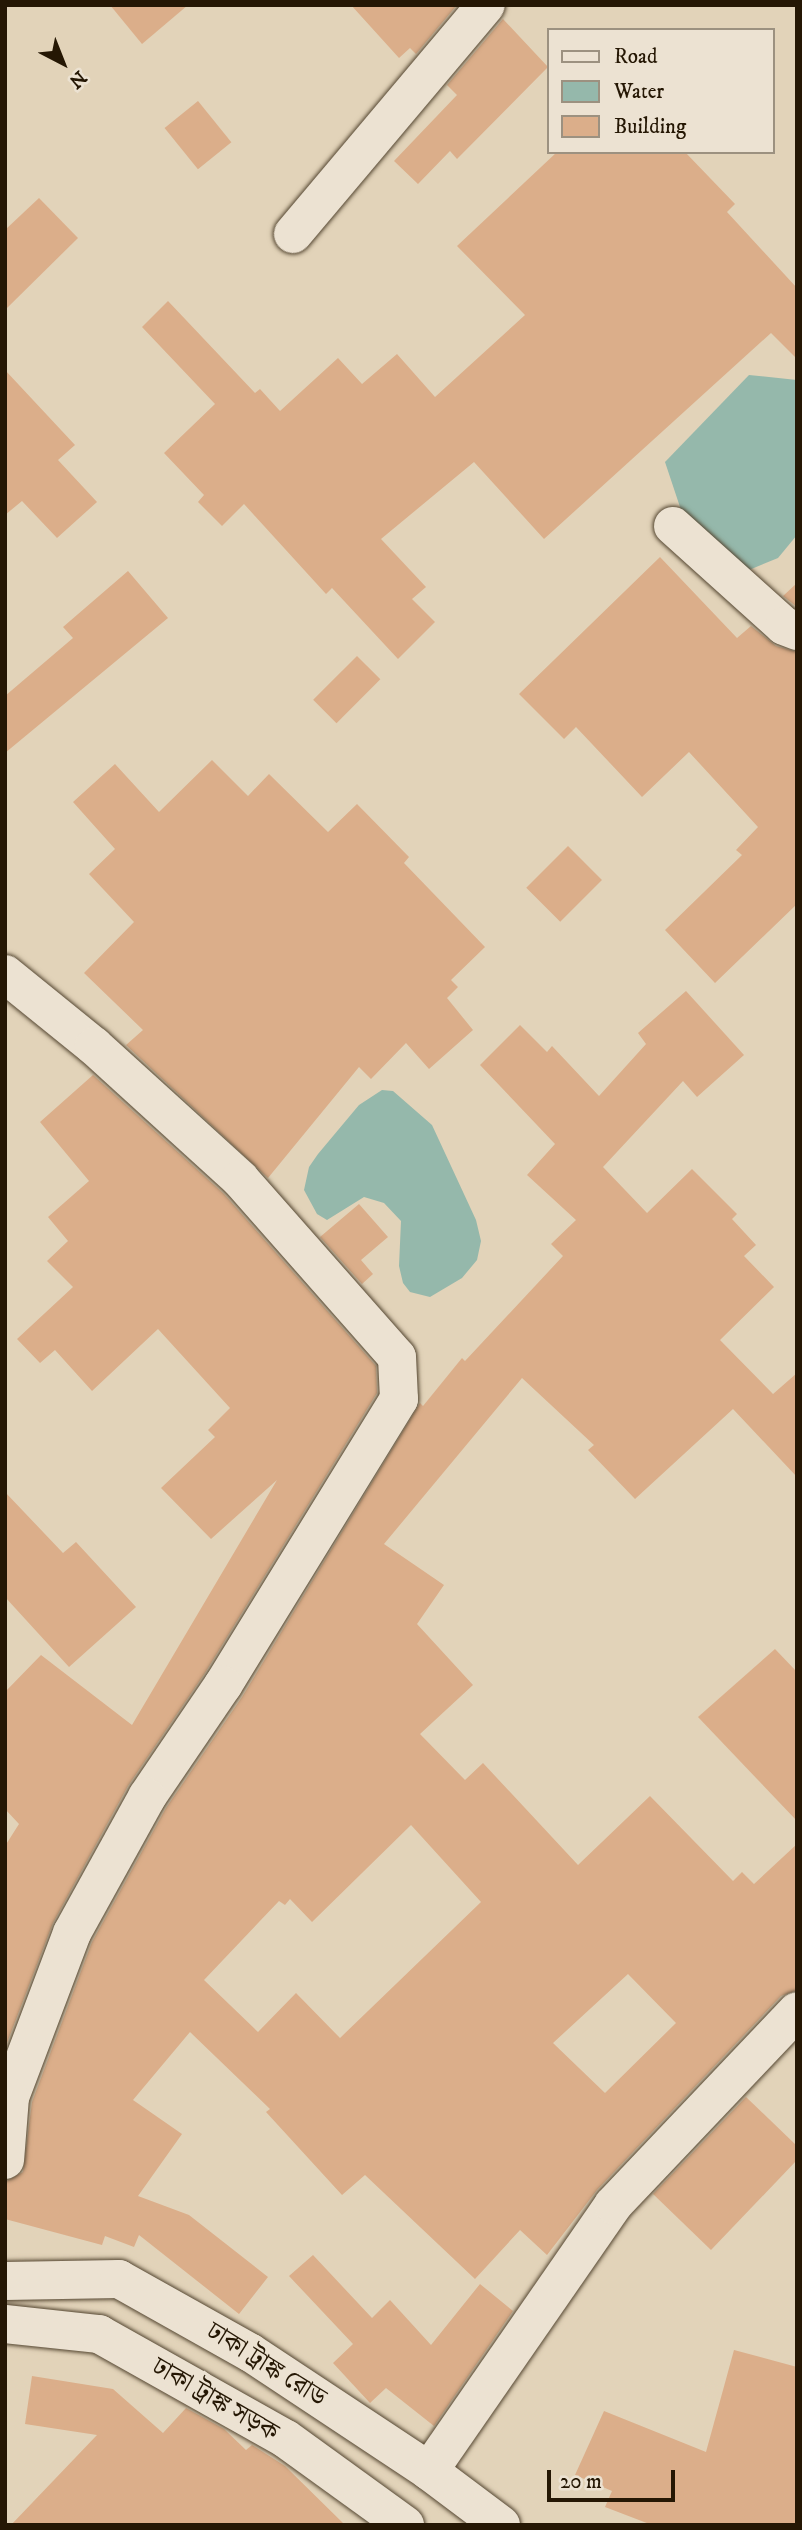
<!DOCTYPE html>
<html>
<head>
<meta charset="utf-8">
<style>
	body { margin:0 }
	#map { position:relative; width:802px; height:2530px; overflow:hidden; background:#e2d3b9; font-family:"IM FELL DW Pica","Noto Serif Bengali",serif }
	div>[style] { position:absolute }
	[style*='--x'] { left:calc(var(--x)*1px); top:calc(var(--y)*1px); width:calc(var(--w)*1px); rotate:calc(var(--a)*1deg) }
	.water>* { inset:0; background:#95b8ab }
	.building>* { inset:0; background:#dbae8a; transform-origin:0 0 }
	.roads { filter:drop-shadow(0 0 2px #544631) drop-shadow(0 0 2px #544631) }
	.street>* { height:38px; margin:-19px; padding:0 19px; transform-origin:19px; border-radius:19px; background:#ece2d2 }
	.secondary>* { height:38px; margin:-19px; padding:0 19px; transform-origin:19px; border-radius:19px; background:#ece2d2 }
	span { translate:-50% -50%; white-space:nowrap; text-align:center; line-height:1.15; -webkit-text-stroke:6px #ece2d2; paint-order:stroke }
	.street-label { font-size:26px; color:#251704 }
	.frame { position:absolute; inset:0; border:7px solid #251704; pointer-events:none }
	.legend { position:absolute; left:547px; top:28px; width:228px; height:126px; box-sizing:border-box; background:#ece2d2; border:2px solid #9c9180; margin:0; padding:9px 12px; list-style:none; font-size:21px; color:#251704 }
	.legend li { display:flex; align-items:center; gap:14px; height:35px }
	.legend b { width:35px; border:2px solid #9c9180 }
	.north { position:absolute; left:28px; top:28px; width:70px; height:70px; -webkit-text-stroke:5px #ece2d2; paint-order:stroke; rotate:138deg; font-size:19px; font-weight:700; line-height:28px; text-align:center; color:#251704 }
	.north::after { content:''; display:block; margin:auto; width:24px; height:32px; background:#251704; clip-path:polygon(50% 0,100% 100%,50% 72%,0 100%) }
	.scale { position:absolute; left:547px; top:2470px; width:128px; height:32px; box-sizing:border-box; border:4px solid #251704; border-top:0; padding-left:9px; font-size:21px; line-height:24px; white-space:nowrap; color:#251704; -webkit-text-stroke:5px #ece2d2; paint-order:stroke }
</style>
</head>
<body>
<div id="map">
	<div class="water">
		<div style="clip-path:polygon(749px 375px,797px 380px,797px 535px,778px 558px,749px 570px,681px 510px,665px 462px)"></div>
		<div style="clip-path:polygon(382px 1090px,393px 1091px,432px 1125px,476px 1220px,481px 1241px,477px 1260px,462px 1278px,430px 1297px,410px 1292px,403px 1283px,399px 1266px,401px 1221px,384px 1203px,364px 1197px,327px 1220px,317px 1214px,304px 1190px,309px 1167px,318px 1154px,359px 1105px)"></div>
	</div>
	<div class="building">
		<div style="clip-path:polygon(110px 5px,188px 5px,142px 44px)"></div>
		<div style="clip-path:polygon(351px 5px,457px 5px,416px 54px,410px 48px,399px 58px)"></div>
		<div style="clip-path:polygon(503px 19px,548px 67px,457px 159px,450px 151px,418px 184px,394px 161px,457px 95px,447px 85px)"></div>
		<div style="left:198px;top:101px;width:53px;height:43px;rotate:51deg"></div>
		<div style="clip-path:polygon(557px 152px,685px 152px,735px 204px,727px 212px,797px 288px,797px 359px,771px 333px,544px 539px,474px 462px,381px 539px,426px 587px,412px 599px,435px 622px,398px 659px,332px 588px,326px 594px,244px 504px,222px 526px,198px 502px,204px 495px,164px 453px,215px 404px,142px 327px,168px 301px,255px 393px,260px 389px,280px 411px,338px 358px,362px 384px,397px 354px,435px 397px,525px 315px,457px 246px)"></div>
		<div style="clip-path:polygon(39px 198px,78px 238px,5px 310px,5px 230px)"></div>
		<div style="clip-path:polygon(5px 370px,75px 445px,58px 460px,97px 502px,57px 538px,22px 501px,5px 515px)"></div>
		<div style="clip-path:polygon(660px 557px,737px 638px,751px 626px,776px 646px,797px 652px,797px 904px,715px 983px,665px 930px,742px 855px,736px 850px,758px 827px,689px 752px,642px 797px,576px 727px,564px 739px,519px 694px)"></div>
		<div style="clip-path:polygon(128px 571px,168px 618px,5px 753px,5px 696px,73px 638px,63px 627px)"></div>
		<div style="clip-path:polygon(797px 583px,797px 607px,783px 596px)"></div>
		<div style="left:357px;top:656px;width:33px;height:62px;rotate:45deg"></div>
		<div style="clip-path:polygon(212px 760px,248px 796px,269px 774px,328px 832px,357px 804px,409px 857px,404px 863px,485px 947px,451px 980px,458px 987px,447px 998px,473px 1030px,429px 1069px,406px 1043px,371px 1079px,359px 1067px,268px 1178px,126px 1045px,143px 1030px,84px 973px,134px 922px,89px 874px,115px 849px,73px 802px,115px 764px,159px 812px)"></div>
		<div style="left:568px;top:846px;width:48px;height:59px;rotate:45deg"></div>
		<div style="clip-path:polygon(evenodd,686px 991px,744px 1055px,697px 1097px,683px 1081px,603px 1167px,647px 1213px,692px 1169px,737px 1214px,732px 1219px,756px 1245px,744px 1256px,774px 1287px,720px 1340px,773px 1394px,797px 1373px,797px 1477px,733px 1409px,635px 1499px,588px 1450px,594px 1445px,522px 1378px,384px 1544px,444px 1585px,417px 1624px,473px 1685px,420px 1734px,465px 1780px,483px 1763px,578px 1865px,650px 1796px,733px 1881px,742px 1872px,754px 1884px,797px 1844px,797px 1990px,781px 1996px,597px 2190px,547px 2255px,520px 2230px,475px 2279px,365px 2175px,342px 2195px,266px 2112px,270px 2109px,190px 2032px,133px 2100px,182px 2134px,138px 2196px,189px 2215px,268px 2277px,239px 2314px,139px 2235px,134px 2247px,105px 2236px,102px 2245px,5px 2219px,5px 2182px,23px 2172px,32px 2102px,92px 1942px,166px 1808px,242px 1697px,420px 1403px,423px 1406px,462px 1358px,465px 1361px,563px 1256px,551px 1244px,576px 1220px,527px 1175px,555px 1144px,480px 1065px,520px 1025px,547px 1052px,552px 1046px,599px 1096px,646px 1044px,638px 1033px,686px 991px,411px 1825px,481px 1902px,340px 2038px,296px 1993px,258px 2032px,204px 1980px,279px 1901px,285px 1905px,290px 1899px,312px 1922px,411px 1825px,686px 991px,628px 1974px,676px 2023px,605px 2093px,553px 2043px,628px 1974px)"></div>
		<div style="clip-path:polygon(93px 1075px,224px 1194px,376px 1366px,377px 1393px,205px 1673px,128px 1786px,53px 1923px,5px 2048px,5px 1846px,19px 1824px,5px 1809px,5px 1692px,41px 1655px,132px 1725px,277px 1480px,211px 1539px,161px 1488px,215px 1437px,208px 1430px,230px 1408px,158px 1329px,92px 1391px,55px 1350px,40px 1363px,17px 1339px,73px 1287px,47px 1261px,68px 1241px,48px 1217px,89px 1181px,40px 1122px)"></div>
		<div style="clip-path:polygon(359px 1204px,388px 1237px,361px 1260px,373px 1274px,362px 1284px,320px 1237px)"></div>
		<div style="clip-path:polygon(5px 1492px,63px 1553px,76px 1542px,136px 1607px,69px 1667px,5px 1597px)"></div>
		<div style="clip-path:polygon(775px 1649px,797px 1672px,797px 1821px,698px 1717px)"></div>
		<div style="clip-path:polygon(746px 2097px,797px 2146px,797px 2160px,711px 2250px,653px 2194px)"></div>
		<div style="clip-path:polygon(313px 2255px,372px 2318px,390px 2300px,431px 2345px,480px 2284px,513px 2311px,434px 2426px,386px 2388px,370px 2403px,333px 2363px,353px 2344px,289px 2276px)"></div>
		<div style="clip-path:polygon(734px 2350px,797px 2367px,797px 2525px,652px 2525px,605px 2507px,612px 2491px,575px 2475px,604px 2411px,706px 2452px)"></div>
		<div style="clip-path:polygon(32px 2376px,113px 2389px,163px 2433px,186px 2408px,224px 2429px,246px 2450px,252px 2445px,285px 2466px,345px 2525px,11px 2525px,97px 2435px,25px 2424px)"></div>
	</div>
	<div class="roads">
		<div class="street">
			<div style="--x:293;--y:234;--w:299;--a:-49.9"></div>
			<div style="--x:673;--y:526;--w:149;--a:42"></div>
			<div style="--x:784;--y:626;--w:14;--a:21"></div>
			<div style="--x:5;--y:974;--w:114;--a:39"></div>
			<div style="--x:94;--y:1046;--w:197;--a:42.3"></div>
			<div style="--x:240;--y:1179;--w:237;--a:48.6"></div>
			<div style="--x:397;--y:1357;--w:42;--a:87.3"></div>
			<div style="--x:399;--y:1399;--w:336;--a:121.6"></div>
			<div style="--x:223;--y:1685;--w:135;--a:124.2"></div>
			<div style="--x:147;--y:1797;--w:155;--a:118.9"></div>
			<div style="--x:72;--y:1933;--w:175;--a:110.7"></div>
			<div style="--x:10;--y:2097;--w:63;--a:94.5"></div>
			<div style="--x:429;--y:2471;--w:323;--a:-55.3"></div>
			<div style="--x:613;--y:2205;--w:267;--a:-46.5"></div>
		</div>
		<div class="secondary">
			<div style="--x:5;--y:2281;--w:114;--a:-1"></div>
			<div style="--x:119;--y:2279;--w:151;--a:29.3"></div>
			<div style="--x:251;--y:2353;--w:214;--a:33.5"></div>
			<div style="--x:429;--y:2471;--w:90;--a:36.9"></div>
			<div style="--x:5;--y:2324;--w:95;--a:6.1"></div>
			<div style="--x:99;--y:2334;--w:214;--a:29.3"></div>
			<div style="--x:286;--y:2439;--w:147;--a:35.9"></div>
		</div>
	</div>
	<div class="street-label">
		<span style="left:266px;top:2365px;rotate:32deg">ঢাকা ট্রাঙ্ক রোড</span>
		<span style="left:215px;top:2400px;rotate:30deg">ঢাকা ট্রাঙ্ক সড়ক</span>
	</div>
	<div class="frame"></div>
	<ul class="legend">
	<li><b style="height:9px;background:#ece2d2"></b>Road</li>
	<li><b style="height:19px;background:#95b8ab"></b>Water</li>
	<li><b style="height:19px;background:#dbae8a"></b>Building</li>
	</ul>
	<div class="north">N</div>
	<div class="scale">20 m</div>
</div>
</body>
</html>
